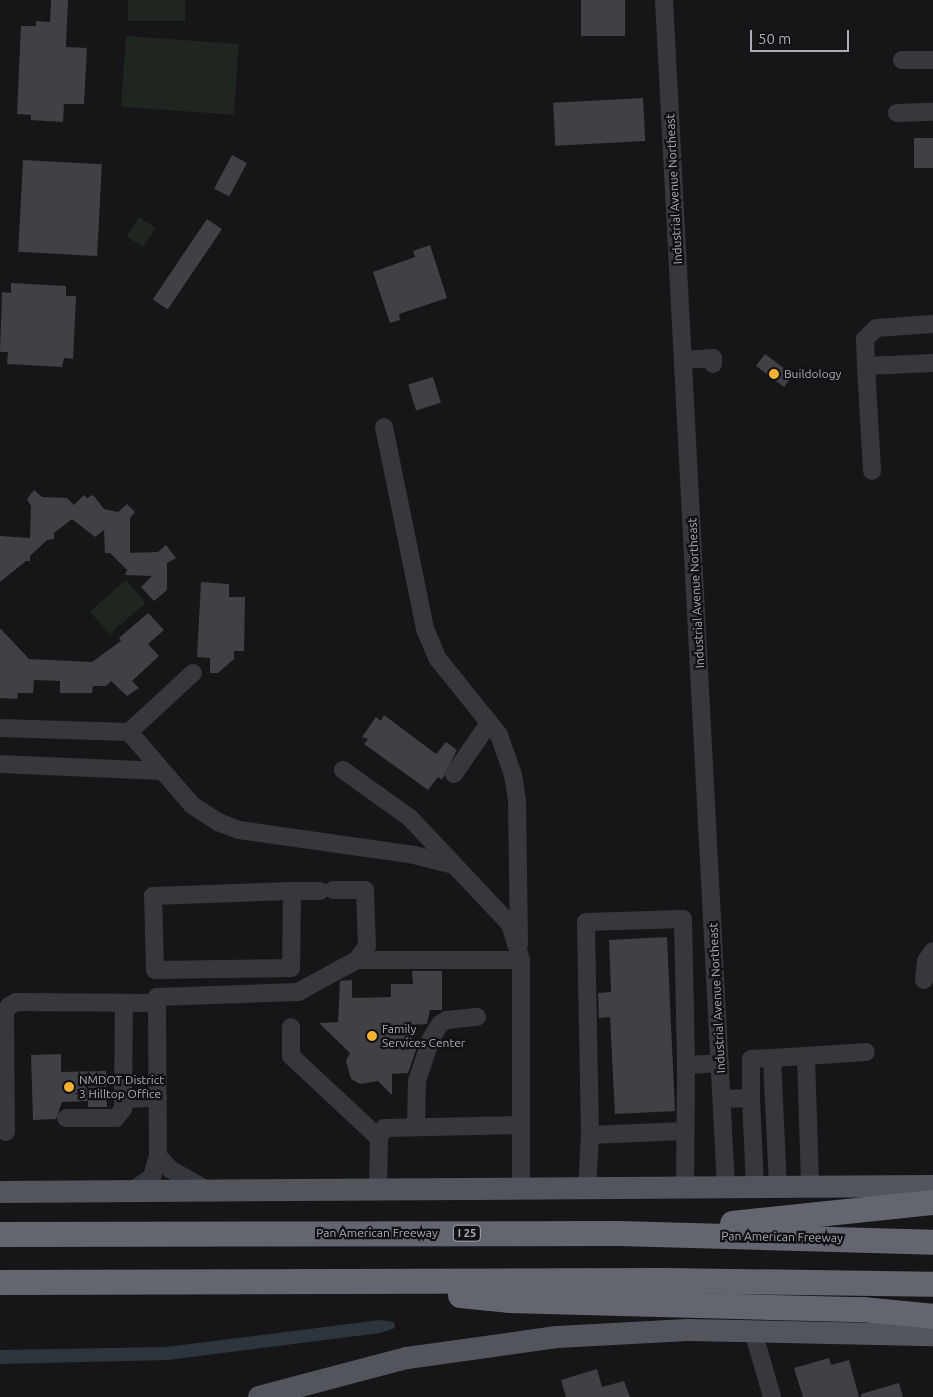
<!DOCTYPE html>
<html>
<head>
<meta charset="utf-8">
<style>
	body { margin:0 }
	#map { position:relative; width:933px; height:1397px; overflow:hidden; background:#161618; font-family:Ubuntu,sans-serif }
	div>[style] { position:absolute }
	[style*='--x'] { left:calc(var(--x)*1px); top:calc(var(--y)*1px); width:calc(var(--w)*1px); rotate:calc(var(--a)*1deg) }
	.green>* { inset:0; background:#1e261f; transform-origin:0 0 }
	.water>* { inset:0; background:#2c353c }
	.building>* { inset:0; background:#404145; transform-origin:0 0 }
	.minor>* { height:18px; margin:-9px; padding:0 9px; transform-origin:9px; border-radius:9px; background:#37383d }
	.major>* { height:22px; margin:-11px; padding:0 11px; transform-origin:11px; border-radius:11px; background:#53555c }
	.highway>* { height:25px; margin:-12.5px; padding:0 12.5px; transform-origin:12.5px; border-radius:12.5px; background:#63666e }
	.dots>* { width:14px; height:14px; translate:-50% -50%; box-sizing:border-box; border:2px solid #111113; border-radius:50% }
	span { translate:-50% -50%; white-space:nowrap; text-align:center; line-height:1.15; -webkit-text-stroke:4.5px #111113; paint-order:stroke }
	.shield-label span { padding:1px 4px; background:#111113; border:1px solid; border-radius:4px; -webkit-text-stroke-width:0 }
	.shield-label { font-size:11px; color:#a8adb8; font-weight:700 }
	.street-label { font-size:12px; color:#a8adb8 }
	.poi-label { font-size:12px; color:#a8adb8 }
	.left { translate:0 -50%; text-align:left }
	.scale { position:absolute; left:750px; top:30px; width:99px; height:22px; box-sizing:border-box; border:2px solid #a8adb8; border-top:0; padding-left:6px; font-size:15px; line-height:18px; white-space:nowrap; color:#a8adb8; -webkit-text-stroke:4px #111113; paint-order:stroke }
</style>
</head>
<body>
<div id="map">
	<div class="green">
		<div style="left:128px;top:0;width:57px;height:21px"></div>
		<div style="left:126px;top:36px;width:113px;height:71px;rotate:4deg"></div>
		<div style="left:139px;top:217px;width:20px;height:23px;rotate:33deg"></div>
		<div style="left:126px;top:580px;width:30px;height:48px;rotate:49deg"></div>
	</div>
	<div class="water">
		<div style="clip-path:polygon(380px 1320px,394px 1322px,395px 1328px,380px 1333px,168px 1360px,0 1364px,0 1350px,166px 1347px)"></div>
	</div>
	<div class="building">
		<div style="clip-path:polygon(51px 0,68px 0,66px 47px,87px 48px,84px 104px,64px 104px,63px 122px,31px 120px,31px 115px,17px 114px,21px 26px,36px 26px,36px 21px,50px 22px)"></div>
		<div style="left:581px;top:0;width:44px;height:36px"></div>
		<div style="left:643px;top:98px;width:43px;height:90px;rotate:87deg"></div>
		<div style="left:933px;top:138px;width:30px;height:19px;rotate:90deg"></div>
		<div style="left:232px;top:155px;width:17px;height:38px;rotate:28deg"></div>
		<div style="left:23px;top:160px;width:79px;height:92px;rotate:3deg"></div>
		<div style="left:207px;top:219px;width:18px;height:97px;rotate:34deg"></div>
		<div style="clip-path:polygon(430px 245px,447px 298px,399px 314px,400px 320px,390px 323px,373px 272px,415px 257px,413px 251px)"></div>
		<div style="clip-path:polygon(11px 283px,66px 286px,66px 296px,76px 296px,73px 359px,64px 358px,62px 367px,7px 364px,8px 352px,0 352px,2px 292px,11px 293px)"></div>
		<div style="left:765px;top:354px;width:35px;height:15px;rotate:37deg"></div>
		<div style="left:433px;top:377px;width:27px;height:26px;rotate:73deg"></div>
		<div style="clip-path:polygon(34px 490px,42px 497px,67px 498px,74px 505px,84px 495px,87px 498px,93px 495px,104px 509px,118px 512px,127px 504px,135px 512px,130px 518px,130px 553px,158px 552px,166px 545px,176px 558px,167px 563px,167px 590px,154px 601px,141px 587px,152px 576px,125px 575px,127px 570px,110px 553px,105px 553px,104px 530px,95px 537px,72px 519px,54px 533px,54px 539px,47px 540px,30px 556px,30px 561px,26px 561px,0 582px,0 536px,30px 538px,31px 506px,27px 499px)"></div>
		<div style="clip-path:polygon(201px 582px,229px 584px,229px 597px,245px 597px,244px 651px,234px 651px,234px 659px,218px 673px,210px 673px,210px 658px,197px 657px)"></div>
		<div style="clip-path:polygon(148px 613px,164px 630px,148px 644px,159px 656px,132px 681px,139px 688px,127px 696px,111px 681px,106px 686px,93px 686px,92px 693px,60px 693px,60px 681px,34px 680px,33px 693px,18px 693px,17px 699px,0 698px,0 628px,29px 659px,92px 662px,121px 641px,119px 638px)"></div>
		<div style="clip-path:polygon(384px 715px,436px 754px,446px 742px,457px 750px,442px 780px,438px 777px,428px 790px,364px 744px,368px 739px,362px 737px,376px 717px,381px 721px)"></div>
		<div style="clip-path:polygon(667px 937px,675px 1111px,615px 1114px,610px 1017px,599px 1018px,598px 993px,611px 992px,609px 940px)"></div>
		<div style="clip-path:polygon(412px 971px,442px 971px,442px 1010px,430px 1010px,427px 1024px,411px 1025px,412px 1047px,417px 1047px,408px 1073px,392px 1074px,392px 1095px,378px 1081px,360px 1084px,351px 1079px,346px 1061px,350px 1053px,319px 1023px,338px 1022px,340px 981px,352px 980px,352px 998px,391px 997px,391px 984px,413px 984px)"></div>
		<div style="clip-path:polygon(61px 1054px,61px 1072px,106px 1071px,107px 1107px,88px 1107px,88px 1101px,62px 1102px,56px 1119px,33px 1120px,31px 1055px)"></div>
		<div style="clip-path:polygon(829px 1358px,831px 1365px,849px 1360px,859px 1397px,803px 1397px,794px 1368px)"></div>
		<div style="clip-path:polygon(597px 1369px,602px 1387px,624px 1381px,630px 1397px,566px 1397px,561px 1380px)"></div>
		<div style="clip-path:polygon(899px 1383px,903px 1397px,861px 1397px,861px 1394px)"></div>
	</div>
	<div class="minor">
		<div style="--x:664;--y:0;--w:1189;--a:87.01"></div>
		<div style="--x:902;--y:60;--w:31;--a:0"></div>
		<div style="--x:897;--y:113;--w:36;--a:-2"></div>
		<div style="--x:933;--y:324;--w:57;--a:176"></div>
		<div style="--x:876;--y:328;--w:16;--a:135"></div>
		<div style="--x:865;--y:339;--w:27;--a:88"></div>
		<div style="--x:866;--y:366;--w:67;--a:-2.6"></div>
		<div style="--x:683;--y:360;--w:30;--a:-4"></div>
		<div style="--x:713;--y:358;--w:6;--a:90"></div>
		<div style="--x:866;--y:366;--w:105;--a:86.7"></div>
		<div style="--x:384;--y:427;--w:206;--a:78.5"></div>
		<div style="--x:425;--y:629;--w:33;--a:67"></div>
		<div style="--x:438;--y:659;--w:97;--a:51.2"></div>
		<div style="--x:499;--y:735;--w:42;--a:70.7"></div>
		<div style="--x:513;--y:775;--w:24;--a:81"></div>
		<div style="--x:517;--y:799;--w:146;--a:89.2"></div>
		<div style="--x:0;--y:728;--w:129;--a:1.8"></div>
		<div style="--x:129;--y:732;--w:87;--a:-42.7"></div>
		<div style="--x:129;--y:732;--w:96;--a:49.2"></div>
		<div style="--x:192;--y:805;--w:31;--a:33"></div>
		<div style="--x:218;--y:822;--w:22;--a:21"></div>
		<div style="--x:239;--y:830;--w:177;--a:8.1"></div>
		<div style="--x:414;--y:855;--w:41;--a:14"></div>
		<div style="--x:0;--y:764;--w:162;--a:2.5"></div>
		<div style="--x:343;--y:770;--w:82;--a:35.6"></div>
		<div style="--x:410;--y:818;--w:146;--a:46.7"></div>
		<div style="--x:510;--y:924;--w:38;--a:73"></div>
		<div style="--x:521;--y:960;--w:229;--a:90"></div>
		<div style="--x:454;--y:774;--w:62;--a:-55.5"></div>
		<div style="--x:333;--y:890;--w:32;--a:0"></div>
		<div style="--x:365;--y:890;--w:56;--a:88"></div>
		<div style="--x:367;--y:946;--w:17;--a:126"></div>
		<div style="--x:292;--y:891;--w:77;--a:90.7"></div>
		<div style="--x:291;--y:968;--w:136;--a:179.2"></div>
		<div style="--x:155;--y:970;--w:74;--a:-91.5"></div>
		<div style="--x:153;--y:896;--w:139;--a:-2.1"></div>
		<div style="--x:292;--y:891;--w:28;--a:0"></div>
		<div style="--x:924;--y:980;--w:19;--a:-84"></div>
		<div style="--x:926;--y:961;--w:12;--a:-55"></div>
		<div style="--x:291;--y:1027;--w:29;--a:90"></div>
		<div style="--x:291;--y:1056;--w:120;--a:43"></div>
		<div style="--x:379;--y:1138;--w:50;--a:91.1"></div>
		<div style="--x:806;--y:1056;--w:60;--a:-3.8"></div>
		<div style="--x:772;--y:1059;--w:127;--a:87.3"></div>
		<div style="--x:751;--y:1098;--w:89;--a:87.4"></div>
		<div style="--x:123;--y:1099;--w:35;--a:-2"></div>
		<div style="--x:722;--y:1099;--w:29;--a:-2"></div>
		<div style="--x:751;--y:1098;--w:39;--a:-90"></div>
		<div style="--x:751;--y:1059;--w:55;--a:-3.1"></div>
		<div style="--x:806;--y:1056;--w:130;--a:88.2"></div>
		<div style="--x:66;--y:1118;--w:50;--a:0"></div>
		<div style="--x:116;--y:1118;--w:11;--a:-52"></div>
		<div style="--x:123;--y:1109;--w:106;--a:-89.5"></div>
		<div style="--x:416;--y:1127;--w:46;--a:-88.8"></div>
		<div style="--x:417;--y:1081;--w:44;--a:-71.6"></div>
		<div style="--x:431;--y:1039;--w:17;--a:-59"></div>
		<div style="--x:440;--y:1024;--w:8;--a:-30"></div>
		<div style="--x:447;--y:1020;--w:30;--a:-6"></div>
		<div style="--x:6;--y:1132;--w:119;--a:-90.5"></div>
		<div style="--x:5;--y:1013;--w:8;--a:-60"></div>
		<div style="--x:9;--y:1006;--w:8;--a:-30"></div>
		<div style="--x:16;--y:1002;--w:141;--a:0.4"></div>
		<div style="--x:590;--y:1135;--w:213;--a:-91.1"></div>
		<div style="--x:586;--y:922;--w:97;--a:-1.8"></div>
		<div style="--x:683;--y:919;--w:146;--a:88.8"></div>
		<div style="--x:379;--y:1138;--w:11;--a:-63"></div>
		<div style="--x:384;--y:1128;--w:137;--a:-1.3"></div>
		<div style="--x:158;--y:1156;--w:18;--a:47"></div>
		<div style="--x:170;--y:1169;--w:43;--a:29.6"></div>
		<div style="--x:685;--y:1188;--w:123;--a:-89.5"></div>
		<div style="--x:686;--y:1065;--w:34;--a:-3"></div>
		<div style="--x:587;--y:1189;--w:54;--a:-86.8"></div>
		<div style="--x:590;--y:1135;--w:95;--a:-2.4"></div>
		<div style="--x:132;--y:1191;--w:24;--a:-35"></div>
		<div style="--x:152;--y:1177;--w:22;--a:-74"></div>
		<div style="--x:158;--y:1156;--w:159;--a:-90.4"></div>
		<div style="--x:157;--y:997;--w:141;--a:-2"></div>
		<div style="--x:298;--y:992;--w:67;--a:-28.5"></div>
		<div style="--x:357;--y:960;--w:164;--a:0"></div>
		<div style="--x:753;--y:1331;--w:69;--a:73.9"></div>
	</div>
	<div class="major">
		<div style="--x:0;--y:1192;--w:933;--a:-0.37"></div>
		<div style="--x:259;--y:1397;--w:153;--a:-14.8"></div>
		<div style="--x:407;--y:1358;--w:151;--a:-8"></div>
		<div style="--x:557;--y:1337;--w:131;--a:-3.1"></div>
		<div style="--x:688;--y:1330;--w:245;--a:1.2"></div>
	</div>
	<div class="highway">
		<div style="--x:732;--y:1223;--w:202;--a:-6"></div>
		<div style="--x:0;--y:1234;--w:618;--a:-0.09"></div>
		<div style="--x:618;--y:1233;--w:315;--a:1.6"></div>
		<div style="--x:0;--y:1282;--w:663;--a:-0.17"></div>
		<div style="--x:663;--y:1280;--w:270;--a:0.8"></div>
		<div style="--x:460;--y:1295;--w:48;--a:5.9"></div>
		<div style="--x:508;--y:1300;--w:354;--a:1.5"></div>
		<div style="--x:862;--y:1309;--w:71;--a:5.6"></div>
	</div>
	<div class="dots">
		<div style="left:774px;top:374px;background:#f2b134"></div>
		<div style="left:372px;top:1036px;background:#f2b134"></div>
		<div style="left:69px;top:1087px;background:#f2b134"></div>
	</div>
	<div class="shield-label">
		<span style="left:467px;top:1233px">I 25</span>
	</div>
	<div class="street-label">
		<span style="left:674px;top:189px;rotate:-93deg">Industrial Avenue Northeast</span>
		<span style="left:696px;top:593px;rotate:-93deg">Industrial Avenue Northeast</span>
		<span style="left:717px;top:998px;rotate:-93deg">Industrial Avenue Northeast</span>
		<span style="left:377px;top:1233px">Pan American Freeway</span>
		<span style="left:782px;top:1237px;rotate:1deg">Pan American Freeway</span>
	</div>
	<div class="poi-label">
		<span class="left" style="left:784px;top:374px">Buildology</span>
		<span class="left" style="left:382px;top:1036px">Family<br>Services Center</span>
		<span class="left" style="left:79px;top:1087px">NMDOT District<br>3 Hilltop Office</span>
	</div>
	<div class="scale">50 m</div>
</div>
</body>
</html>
